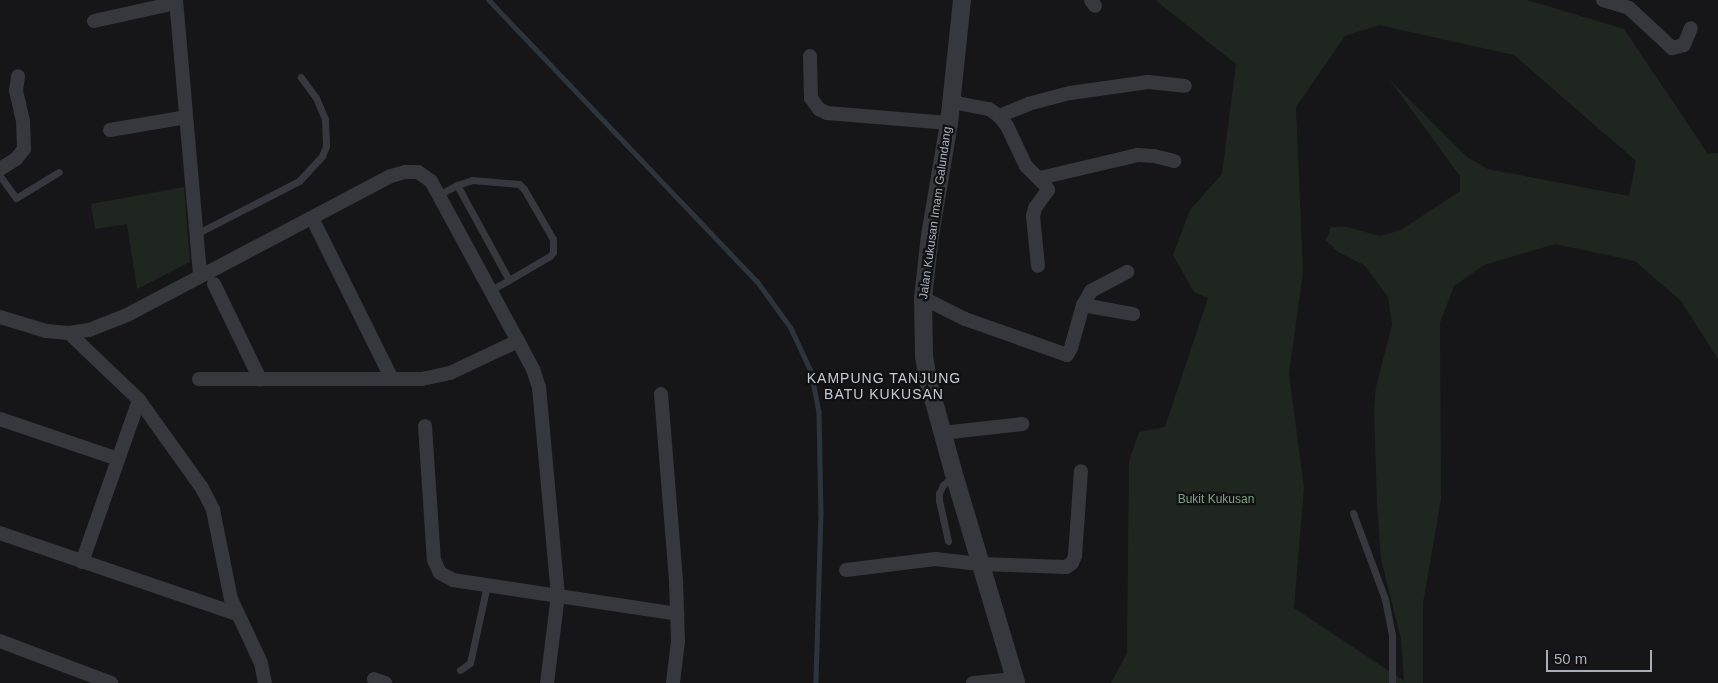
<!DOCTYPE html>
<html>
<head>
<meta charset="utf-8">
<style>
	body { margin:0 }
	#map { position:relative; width:1718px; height:683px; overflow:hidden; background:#161618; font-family:Helvetica,sans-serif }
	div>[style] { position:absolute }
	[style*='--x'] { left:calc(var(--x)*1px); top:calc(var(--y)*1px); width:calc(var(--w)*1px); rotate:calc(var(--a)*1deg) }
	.green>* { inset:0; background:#1e261f }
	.stream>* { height:4.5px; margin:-2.25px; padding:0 2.25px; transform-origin:2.25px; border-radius:2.25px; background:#2c353c }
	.service>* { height:7px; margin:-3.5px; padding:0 3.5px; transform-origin:3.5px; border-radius:3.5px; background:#37383d }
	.minor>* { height:14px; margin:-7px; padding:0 7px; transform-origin:7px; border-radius:7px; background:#37383d }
	.tertiary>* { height:18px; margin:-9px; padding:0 9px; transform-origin:9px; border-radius:9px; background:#37383d }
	span { translate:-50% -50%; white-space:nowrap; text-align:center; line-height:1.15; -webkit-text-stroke:4.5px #111113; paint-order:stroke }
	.street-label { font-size:12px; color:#a8adb8 }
	.park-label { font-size:12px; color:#7fa381 }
	.neighbourhood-label { font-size:14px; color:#c9ccd4; letter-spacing:1px }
	.scale { position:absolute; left:1546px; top:650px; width:106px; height:22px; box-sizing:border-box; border:2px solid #a8adb8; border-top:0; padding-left:6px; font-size:15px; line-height:18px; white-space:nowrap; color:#a8adb8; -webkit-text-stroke:4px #111113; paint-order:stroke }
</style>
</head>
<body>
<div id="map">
	<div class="green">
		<div style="clip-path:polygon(evenodd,1155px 0,1527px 0,1624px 29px,1708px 154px,1718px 153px,1718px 359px,1681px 301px,1635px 261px,1555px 244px,1484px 265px,1454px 286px,1440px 323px,1441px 499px,1423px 603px,1423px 683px,1111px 683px,1127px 653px,1129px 461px,1139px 432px,1165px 427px,1208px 298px,1194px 292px,1173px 255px,1190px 210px,1222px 174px,1236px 64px,1155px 0,1379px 25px,1514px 55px,1636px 161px,1629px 196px,1488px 169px,1467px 157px,1389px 79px,1460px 176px,1460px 191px,1401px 230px,1380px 236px,1347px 227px,1331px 227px,1326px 240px,1338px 252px,1364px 265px,1388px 297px,1392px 325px,1376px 387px,1374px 409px,1377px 505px,1381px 559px,1401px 639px,1404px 681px,1294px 608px,1304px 488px,1289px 374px,1303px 272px,1296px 107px,1345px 36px,1379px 25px)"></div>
		<div style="clip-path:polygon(184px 187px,190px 262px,137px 289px,127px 224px,95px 229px,91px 204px)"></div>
	</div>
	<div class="stream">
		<div style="--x:489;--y:0;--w:388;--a:46.4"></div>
		<div style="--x:757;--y:281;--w:58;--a:54.1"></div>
		<div style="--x:791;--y:328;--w:47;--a:65.1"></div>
		<div style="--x:811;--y:371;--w:42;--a:79"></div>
		<div style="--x:819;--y:412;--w:100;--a:88.9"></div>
		<div style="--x:821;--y:512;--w:171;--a:91.7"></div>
	</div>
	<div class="service">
		<div style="--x:0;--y:176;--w:27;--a:54"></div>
		<div style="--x:16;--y:198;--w:50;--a:-31.2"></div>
		<div style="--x:457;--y:185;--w:16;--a:-18"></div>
		<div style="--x:472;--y:180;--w:47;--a:4.9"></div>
		<div style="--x:519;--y:184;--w:7;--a:45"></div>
		<div style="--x:524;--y:189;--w:58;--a:59.9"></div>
		<div style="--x:553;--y:239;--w:13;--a:90"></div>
		<div style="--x:553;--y:252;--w:5;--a:127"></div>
		<div style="--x:550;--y:256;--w:48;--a:149.7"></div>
		<div style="--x:440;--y:194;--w:19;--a:-28"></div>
		<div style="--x:457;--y:185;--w:108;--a:61.3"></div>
		<div style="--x:509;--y:280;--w:21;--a:151"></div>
		<div style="--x:196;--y:234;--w:116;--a:-27.2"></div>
		<div style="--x:299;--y:181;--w:34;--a:-47"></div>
		<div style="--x:322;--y:156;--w:11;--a:-68"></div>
		<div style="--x:326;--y:146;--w:27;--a:-92"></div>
		<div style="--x:325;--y:119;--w:23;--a:-113"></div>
		<div style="--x:316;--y:98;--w:26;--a:-126"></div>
		<div style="--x:1353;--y:513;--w:92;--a:69.6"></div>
		<div style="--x:1385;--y:599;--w:37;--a:79"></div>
		<div style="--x:1392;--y:635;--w:48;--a:90"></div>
		<div style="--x:948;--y:541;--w:42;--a:-102.4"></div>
		<div style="--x:939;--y:500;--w:7;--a:-90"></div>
		<div style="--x:939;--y:493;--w:9;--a:-63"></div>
		<div style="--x:943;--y:485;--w:15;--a:-42"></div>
		<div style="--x:460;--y:670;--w:12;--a:-35"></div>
		<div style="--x:470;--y:663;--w:80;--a:-77.7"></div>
	</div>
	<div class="minor">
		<div style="--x:176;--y:0;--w:277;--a:85"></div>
		<div style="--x:1091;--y:0;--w:7;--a:56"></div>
		<div style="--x:1603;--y:0;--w:27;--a:17"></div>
		<div style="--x:1629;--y:8;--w:59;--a:42.9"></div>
		<div style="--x:1672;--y:48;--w:12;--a:-14"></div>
		<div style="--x:1684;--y:45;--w:18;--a:-68"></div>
		<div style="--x:94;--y:21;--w:84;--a:-12.4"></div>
		<div style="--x:810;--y:56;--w:42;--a:88.6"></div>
		<div style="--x:811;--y:98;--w:14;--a:54"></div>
		<div style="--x:819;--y:109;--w:9;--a:27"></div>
		<div style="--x:827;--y:113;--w:122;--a:4.7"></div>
		<div style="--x:952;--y:102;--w:38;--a:11"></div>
		<div style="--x:989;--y:109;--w:12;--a:35"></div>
		<div style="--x:999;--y:116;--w:13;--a:51"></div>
		<div style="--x:1007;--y:126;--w:44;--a:64.6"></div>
		<div style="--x:1026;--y:166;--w:27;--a:45"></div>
		<div style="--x:1045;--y:185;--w:6;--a:59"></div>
		<div style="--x:1048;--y:190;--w:22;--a:126"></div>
		<div style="--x:1035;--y:208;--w:8;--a:104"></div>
		<div style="--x:1033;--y:216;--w:50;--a:84.3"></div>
		<div style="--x:999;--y:116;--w:31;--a:-22"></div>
		<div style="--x:1028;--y:104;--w:43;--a:-14.7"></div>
		<div style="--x:1070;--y:93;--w:79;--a:-8"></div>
		<div style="--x:1148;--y:82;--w:37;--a:6"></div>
		<div style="--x:110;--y:130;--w:77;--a:-9.7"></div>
		<div style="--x:0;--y:169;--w:19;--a:-32"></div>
		<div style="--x:16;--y:159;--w:13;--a:-51"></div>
		<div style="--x:24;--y:149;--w:28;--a:-92"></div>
		<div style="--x:23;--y:121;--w:31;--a:-103"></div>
		<div style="--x:16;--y:91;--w:15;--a:-82"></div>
		<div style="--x:1040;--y:178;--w:101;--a:-13.2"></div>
		<div style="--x:1138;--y:155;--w:16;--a:4"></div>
		<div style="--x:1154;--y:156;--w:21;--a:14"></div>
		<div style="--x:316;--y:226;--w:171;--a:63.6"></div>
		<div style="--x:214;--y:284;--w:106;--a:64.2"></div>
		<div style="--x:923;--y:298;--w:47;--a:26.6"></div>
		<div style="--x:965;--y:319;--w:108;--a:19.4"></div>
		<div style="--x:1067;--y:355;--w:8;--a:-60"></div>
		<div style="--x:1071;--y:348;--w:45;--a:-74.4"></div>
		<div style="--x:1083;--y:305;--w:16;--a:-60"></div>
		<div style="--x:1091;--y:291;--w:41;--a:-27.8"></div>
		<div style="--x:1083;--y:305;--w:51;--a:10.2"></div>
		<div style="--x:0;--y:317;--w:48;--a:16.9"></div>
		<div style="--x:46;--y:331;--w:23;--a:5"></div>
		<div style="--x:69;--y:333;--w:20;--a:-9"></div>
		<div style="--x:89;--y:330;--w:41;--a:-21.5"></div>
		<div style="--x:127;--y:315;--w:298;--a:-27.8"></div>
		<div style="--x:391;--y:176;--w:15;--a:-16"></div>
		<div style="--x:405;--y:172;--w:13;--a:0"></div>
		<div style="--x:418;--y:172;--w:16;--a:35"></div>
		<div style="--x:431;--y:181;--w:182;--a:61.5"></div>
		<div style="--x:518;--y:341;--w:32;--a:62"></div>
		<div style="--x:533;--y:369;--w:19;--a:72"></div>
		<div style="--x:539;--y:387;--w:209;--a:84.8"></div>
		<div style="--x:558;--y:595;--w:89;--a:97.1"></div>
		<div style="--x:69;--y:333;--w:97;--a:43.7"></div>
		<div style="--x:139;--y:400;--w:108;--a:54.4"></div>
		<div style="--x:202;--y:488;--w:25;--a:63"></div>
		<div style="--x:213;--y:510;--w:91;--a:78.6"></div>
		<div style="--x:231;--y:599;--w:71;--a:64.9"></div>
		<div style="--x:261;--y:663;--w:20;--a:79"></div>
		<div style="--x:199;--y:379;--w:223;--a:0"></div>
		<div style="--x:422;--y:379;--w:29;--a:-12"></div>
		<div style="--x:450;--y:373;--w:75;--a:-25.2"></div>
		<div style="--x:661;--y:394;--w:189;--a:85.4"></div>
		<div style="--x:676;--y:582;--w:59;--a:88.1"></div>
		<div style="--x:678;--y:641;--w:42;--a:96.8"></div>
		<div style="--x:0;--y:419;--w:125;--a:18.7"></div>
		<div style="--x:425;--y:426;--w:134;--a:86.2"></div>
		<div style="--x:434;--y:560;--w:14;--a:65"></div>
		<div style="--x:440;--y:573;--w:15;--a:28"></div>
		<div style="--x:453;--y:580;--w:227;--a:8.6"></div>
		<div style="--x:942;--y:433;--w:81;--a:-6.4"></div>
		<div style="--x:0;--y:533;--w:250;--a:18.9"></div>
		<div style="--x:82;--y:562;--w:172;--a:-70.6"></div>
		<div style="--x:846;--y:570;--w:90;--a:-7"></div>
		<div style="--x:935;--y:559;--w:45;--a:6.3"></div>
		<div style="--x:980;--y:564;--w:86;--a:2"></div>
		<div style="--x:1066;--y:567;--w:7;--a:-34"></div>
		<div style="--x:1072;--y:563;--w:8;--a:-67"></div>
		<div style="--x:1075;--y:556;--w:85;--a:-86"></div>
		<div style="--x:0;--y:641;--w:119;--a:20.7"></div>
		<div style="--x:374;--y:679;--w:12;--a:20"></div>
		<div style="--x:973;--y:683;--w:42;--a:-5.4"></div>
	</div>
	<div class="tertiary">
		<div style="--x:962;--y:0;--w:124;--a:96"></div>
		<div style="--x:949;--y:123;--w:114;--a:99.6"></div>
		<div style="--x:930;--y:235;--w:63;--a:96.3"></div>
		<div style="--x:923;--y:298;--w:58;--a:89"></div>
		<div style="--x:924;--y:356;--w:24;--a:81"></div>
		<div style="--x:928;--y:380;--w:94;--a:74.6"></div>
		<div style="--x:953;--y:471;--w:221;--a:73.4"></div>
	</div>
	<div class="street-label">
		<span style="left:936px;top:213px;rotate:-82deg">Jalan Kukusan Imam Galundang</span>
	</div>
	<div class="park-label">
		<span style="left:1216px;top:500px">Bukit Kukusan</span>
	</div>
	<div class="neighbourhood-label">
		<span style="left:884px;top:386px">KAMPUNG TANJUNG<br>BATU KUKUSAN</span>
	</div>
	<div class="scale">50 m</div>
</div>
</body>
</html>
